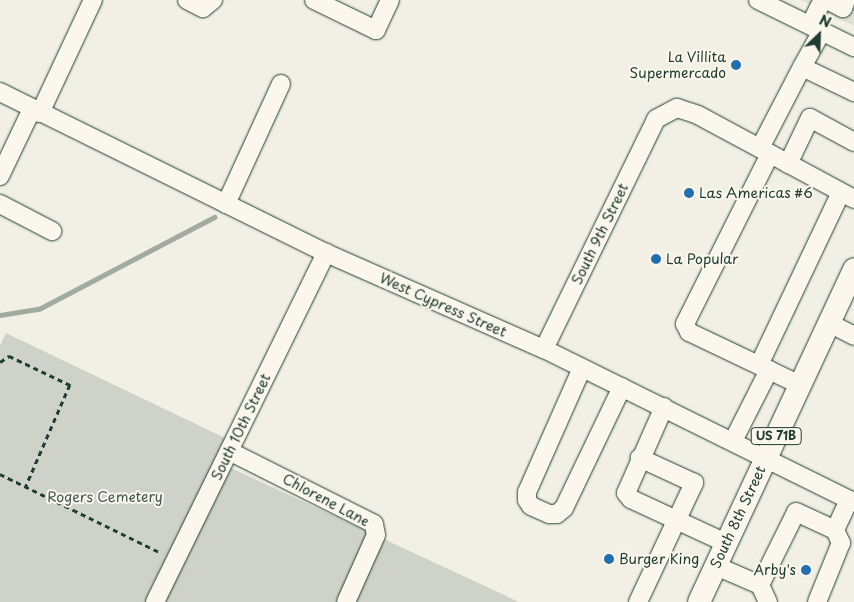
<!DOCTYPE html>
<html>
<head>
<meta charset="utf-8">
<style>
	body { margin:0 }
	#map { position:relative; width:854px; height:602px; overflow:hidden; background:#f2f0e5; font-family:"Playpen Sans",sans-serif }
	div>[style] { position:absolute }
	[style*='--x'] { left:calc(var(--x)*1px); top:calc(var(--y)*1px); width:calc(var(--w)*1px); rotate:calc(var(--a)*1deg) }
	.built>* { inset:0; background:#e0e1d6 }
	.green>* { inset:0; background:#cfd2c8 }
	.stream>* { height:4.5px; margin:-2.25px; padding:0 2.25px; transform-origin:2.25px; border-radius:2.25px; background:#a2aba1 }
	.path>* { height:2.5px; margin-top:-1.25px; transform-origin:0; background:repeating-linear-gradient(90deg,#1f3d34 0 5px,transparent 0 9px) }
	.roads { filter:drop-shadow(0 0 1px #1f3d34) drop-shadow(0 0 1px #1f3d34) }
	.minor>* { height:18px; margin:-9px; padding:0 9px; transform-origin:9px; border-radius:9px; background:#fbf7ec }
	.major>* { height:22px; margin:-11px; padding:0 11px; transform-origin:11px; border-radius:11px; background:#fbf7ec }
	.dots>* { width:14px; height:14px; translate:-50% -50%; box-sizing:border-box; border:2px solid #fbf7ec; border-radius:50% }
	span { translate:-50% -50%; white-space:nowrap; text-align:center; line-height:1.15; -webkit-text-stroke:4px #fbf7ec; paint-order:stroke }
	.shield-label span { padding:1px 4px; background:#fbf7ec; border:1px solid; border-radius:4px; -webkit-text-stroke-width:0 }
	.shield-label { font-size:12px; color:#1f3d34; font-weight:700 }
	.poi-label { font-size:14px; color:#1f3d34 }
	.right { translate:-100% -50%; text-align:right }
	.left { translate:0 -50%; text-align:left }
	.street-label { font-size:14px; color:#1f3d34 }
	.park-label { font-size:14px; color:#425b52 }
	.north { position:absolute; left:794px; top:10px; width:50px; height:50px; -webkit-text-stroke:4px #fbf7ec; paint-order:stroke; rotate:24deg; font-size:14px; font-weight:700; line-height:20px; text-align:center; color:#1f3d34 }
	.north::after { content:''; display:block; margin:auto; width:18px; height:22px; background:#1f3d34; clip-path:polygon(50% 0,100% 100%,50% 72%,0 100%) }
</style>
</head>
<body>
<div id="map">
	<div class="built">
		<div style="clip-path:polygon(801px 0,854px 0,854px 26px)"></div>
	</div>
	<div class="green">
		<div style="clip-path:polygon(6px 333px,225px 438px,216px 461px,519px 602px,0 602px,0 346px)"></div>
	</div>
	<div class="stream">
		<div style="--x:0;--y:315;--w:39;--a:-9"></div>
		<div style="--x:39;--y:309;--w:198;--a:-27.7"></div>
	</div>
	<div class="path">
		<div style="--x:0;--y:362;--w:11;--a:-34"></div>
		<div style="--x:9;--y:356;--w:68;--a:25.4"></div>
		<div style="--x:70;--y:385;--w:110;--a:113.5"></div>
		<div style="--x:0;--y:474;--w:179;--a:26.1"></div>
	</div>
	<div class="roads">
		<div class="minor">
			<div style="--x:187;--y:0;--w:18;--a:27"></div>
			<div style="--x:203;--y:8;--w:13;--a:-39"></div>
			<div style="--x:314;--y:0;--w:69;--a:25.8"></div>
			<div style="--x:376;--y:30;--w:33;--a:-65"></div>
			<div style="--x:758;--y:0;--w:107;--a:26.1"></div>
			<div style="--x:827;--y:0;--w:18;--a:27"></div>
			<div style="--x:843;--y:8;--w:9;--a:-69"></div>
			<div style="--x:810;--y:25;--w:28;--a:-63"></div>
			<div style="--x:822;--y:31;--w:41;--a:119.1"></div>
			<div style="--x:802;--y:67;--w:58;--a:25.7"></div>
			<div style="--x:0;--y:92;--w:364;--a:26.3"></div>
			<div style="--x:326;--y:253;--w:238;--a:23.8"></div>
			<div style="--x:544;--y:349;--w:346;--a:26.3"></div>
			<div style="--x:40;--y:113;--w:125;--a:-64.9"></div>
			<div style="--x:760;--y:148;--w:91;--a:-62.6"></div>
			<div style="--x:770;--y:154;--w:190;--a:116.6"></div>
			<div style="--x:685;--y:324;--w:9;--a:63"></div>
			<div style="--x:689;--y:332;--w:123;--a:25.5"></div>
			<div style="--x:788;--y:164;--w:51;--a:-64.4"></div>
			<div style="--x:810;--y:118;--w:50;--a:28.6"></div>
			<div style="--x:0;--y:176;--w:74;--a:-64.5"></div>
			<div style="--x:0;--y:204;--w:59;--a:27.4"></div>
			<div style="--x:226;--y:204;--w:132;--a:-65.4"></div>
			<div style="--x:829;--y:323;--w:28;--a:27"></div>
			<div style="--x:544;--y:349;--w:256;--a:-64"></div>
			<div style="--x:656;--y:119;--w:24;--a:-28"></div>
			<div style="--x:677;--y:108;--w:22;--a:18"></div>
			<div style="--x:698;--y:115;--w:177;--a:28.3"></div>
			<div style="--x:759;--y:365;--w:191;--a:-64.6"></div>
			<div style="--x:582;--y:368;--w:136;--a:113.9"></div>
			<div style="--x:527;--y:492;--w:8;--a:90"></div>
			<div style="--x:527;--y:500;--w:7;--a:56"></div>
			<div style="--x:531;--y:506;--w:20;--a:24"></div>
			<div style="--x:549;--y:514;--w:8;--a:0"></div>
			<div style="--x:557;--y:514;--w:9;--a:-41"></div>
			<div style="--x:564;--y:508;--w:134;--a:-64.4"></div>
			<div style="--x:664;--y:407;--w:94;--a:113.8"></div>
			<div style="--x:626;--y:493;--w:8;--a:50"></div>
			<div style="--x:631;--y:499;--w:105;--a:24.9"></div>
			<div style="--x:733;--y:441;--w:80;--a:-63.1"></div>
			<div style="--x:229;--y:451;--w:162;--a:26.7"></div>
			<div style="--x:374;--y:524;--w:11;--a:80"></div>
			<div style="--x:376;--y:535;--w:73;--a:114.1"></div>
			<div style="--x:716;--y:566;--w:48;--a:23.4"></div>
			<div style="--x:760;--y:585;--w:81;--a:-63.7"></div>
			<div style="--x:796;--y:512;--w:43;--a:24.8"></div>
			<div style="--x:835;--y:530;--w:33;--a:-65"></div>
			<div style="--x:760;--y:585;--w:19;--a:65"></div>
			<div style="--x:155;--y:602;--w:389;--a:-63.9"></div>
			<div style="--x:638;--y:602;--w:132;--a:-64.8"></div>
			<div style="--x:694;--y:483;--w:60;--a:-155.2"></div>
			<div style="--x:817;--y:602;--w:64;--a:-67.9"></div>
			<div style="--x:841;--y:543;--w:14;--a:-115"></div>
		</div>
		<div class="major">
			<div style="--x:699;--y:602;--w:367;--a:-65"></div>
		</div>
	</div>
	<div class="dots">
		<div style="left:736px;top:65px;background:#1f6fb2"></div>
		<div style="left:689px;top:193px;background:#1f6fb2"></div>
		<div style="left:656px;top:259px;background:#1f6fb2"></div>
		<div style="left:609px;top:559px;background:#1f6fb2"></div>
		<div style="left:806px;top:570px;background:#1f6fb2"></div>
	</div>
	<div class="shield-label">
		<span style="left:776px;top:436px">US 71B</span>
	</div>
	<div class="poi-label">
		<span class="right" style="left:726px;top:65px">La Villita<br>Supermercado</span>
		<span class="left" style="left:699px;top:193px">Las Americas #6</span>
		<span class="left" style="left:666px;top:259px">La Popular</span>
		<span class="left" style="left:619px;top:559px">Burger King</span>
		<span class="right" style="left:796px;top:570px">Arby's</span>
	</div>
	<div class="street-label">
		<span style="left:600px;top:234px;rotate:-64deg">South 9th Street</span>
		<span style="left:443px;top:305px;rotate:24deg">West Cypress Street</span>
		<span style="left:241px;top:427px;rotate:-64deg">South 10th Street</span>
		<span style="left:326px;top:500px;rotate:28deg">Chlorene Lane</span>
		<span style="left:738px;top:517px;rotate:-65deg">South 8th Street</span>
	</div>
	<div class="park-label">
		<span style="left:105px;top:497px">Rogers Cemetery</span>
	</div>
	<div class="north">N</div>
</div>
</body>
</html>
